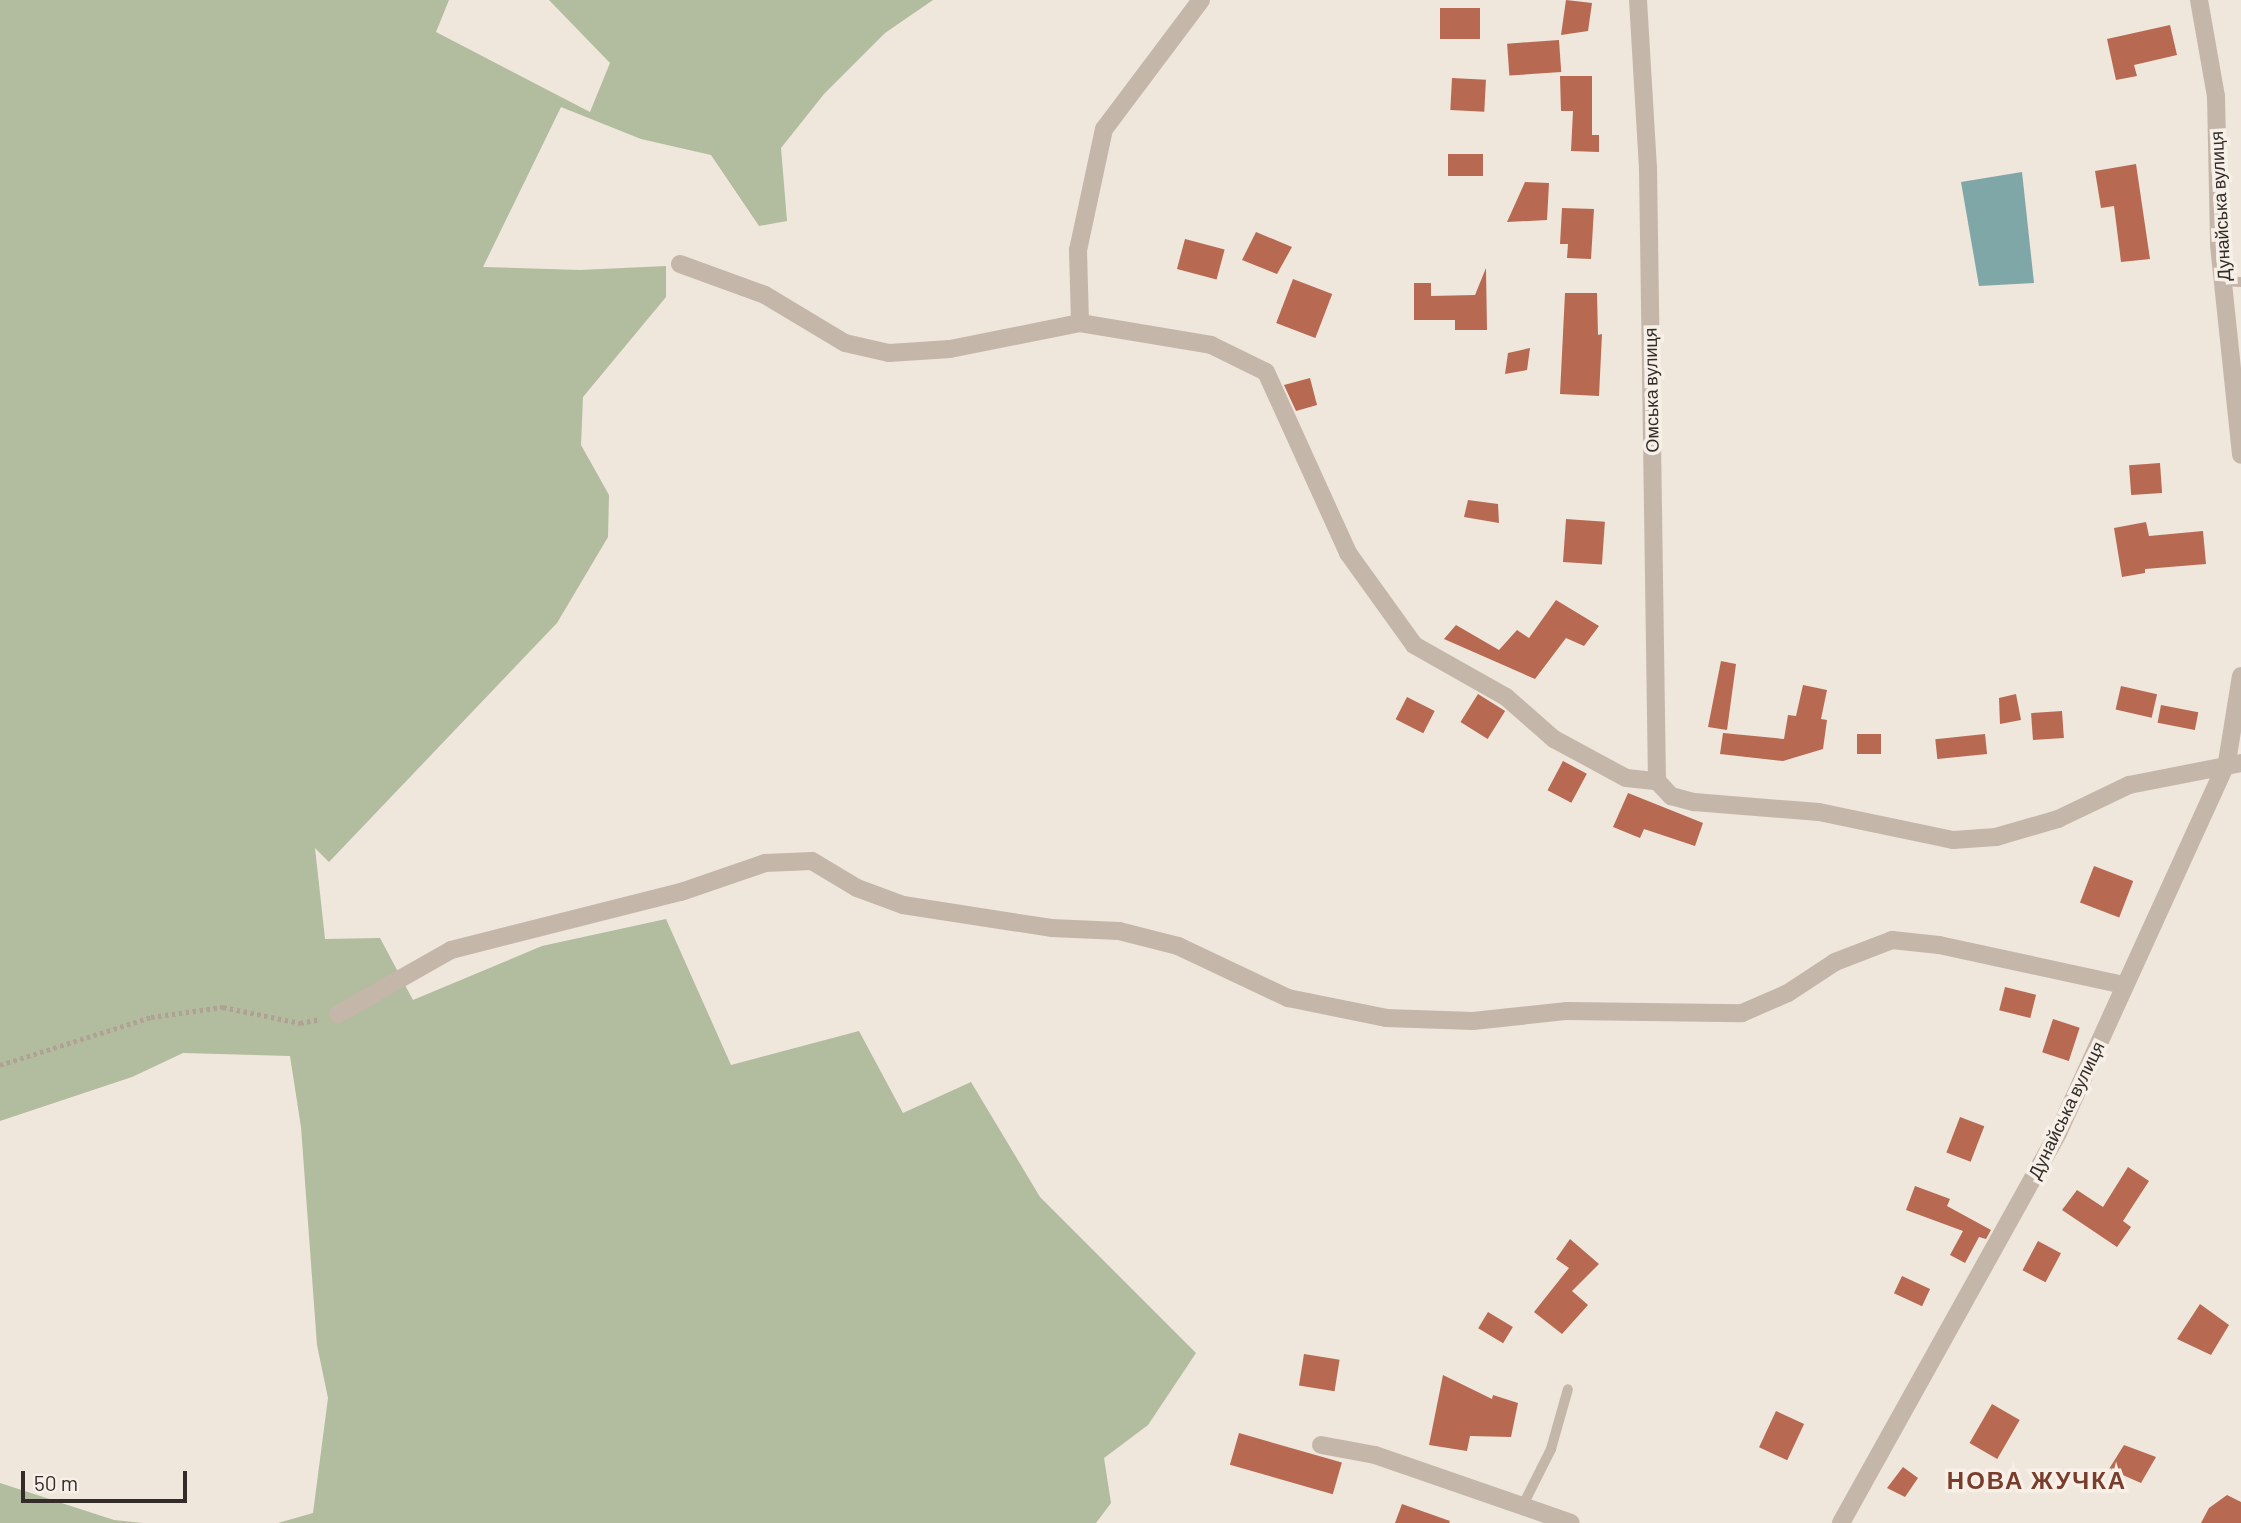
<!DOCTYPE html>
<html>
<head>
<meta charset="utf-8">
<style>
	body { margin:0 }
	#map { position:relative; width:2241px; height:1523px; overflow:hidden; background:#efe6dc; font-family:Barlow,sans-serif }
	div>[style] { position:absolute }
	[style*='--x'] { left:calc(var(--x)*1px); top:calc(var(--y)*1px); width:calc(var(--w)*1px); rotate:calc(var(--a)*1deg) }
	.green>* { inset:0; background:#b2bc9e }
	.water>* { inset:0; background:#7fa7a8 }
	.building>* { inset:0; background:#b76952; transform-origin:0 0 }
	.path>* { height:4.5px; margin-top:-2.25px; transform-origin:0; background:repeating-linear-gradient(90deg,#b1a094 0 3.5px,transparent 0 7px) }
	.service>* { height:10px; margin:-5px; padding:0 5px; transform-origin:5px; border-radius:5px; background:#c5b6aa }
	.minor>* { height:18px; margin:-9px; padding:0 9px; transform-origin:9px; border-radius:9px; background:#c5b6aa }
	span { translate:-50% -50%; white-space:nowrap; text-align:center; line-height:1.15; -webkit-text-stroke:7px #f7f0e8; paint-order:stroke }
	.street-label { font-size:18px; color:#342c28 }
	.district-label { font-size:24px; color:#793d2b; font-weight:700; letter-spacing:2px }
	.scale { position:absolute; left:21px; top:1471px; width:166px; height:32px; box-sizing:border-box; border:4px solid #342c28; border-top:0; padding-left:9px; font-size:21px; line-height:24px; white-space:nowrap; color:#342c28; -webkit-text-stroke:5px #f7f0e8; paint-order:stroke }
</style>
</head>
<body>
<div id="map">
	<div class="green">
		<div style="clip-path:polygon(0 0,449px 0,436px 32px,590px 112px,610px 63px,549px 0,933px 0,885px 33px,824px 94px,781px 148px,787px 221px,759px 226px,711px 155px,641px 139px,561px 107px,483px 267px,580px 270px,666px 266px,666px 297px,583px 397px,581px 445px,609px 495px,608px 537px,557px 623px,329px 862px,315px 848px,325px 939px,380px 938px,413px 1000px,542px 946px,666px 919px,731px 1065px,859px 1031px,903px 1113px,971px 1082px,1040px 1197px,1196px 1353px,1148px 1425px,1104px 1458px,1111px 1503px,1096px 1523px,278px 1523px,313px 1513px,328px 1398px,317px 1345px,301px 1127px,290px 1056px,183px 1053px,132px 1077px,0 1121px)"></div>
		<div style="clip-path:polygon(0 1483px,114px 1520px,143px 1523px,0 1523px)"></div>
	</div>
	<div class="water">
		<div style="clip-path:polygon(2022px 172px,2034px 283px,1979px 286px,1961px 182px)"></div>
	</div>
	<div class="building">
		<div style="clip-path:polygon(1566px 0,1592px 3px,1588px 31px,1561px 35px)"></div>
		<div style="left:1440px;top:8px;width:40px;height:31px"></div>
		<div style="clip-path:polygon(2170px 25px,2177px 55px,2134px 65px,2137px 76px,2116px 80px,2107px 39px)"></div>
		<div style="left:1559px;top:40px;width:32px;height:52px;rotate:86deg"></div>
		<div style="clip-path:polygon(1560px 76px,1592px 76px,1592px 135px,1599px 135px,1599px 152px,1571px 151px,1573px 111px,1561px 111px)"></div>
		<div style="left:1452px;top:78px;width:34px;height:32px;rotate:3deg"></div>
		<div style="left:1448px;top:154px;width:35px;height:22px"></div>
		<div style="clip-path:polygon(2136px 164px,2150px 259px,2121px 262px,2114px 206px,2101px 208px,2095px 171px)"></div>
		<div style="clip-path:polygon(1525px 182px,1549px 183px,1547px 220px,1507px 222px)"></div>
		<div style="clip-path:polygon(1562px 208px,1594px 209px,1591px 259px,1567px 258px,1568px 244px,1560px 244px)"></div>
		<div style="clip-path:polygon(1256px 232px,1292px 247px,1277px 274px,1242px 260px)"></div>
		<div style="left:1185px;top:239px;width:41px;height:31px;rotate:15deg"></div>
		<div style="clip-path:polygon(1486px 268px,1487px 330px,1455px 330px,1455px 320px,1414px 320px,1414px 283px,1431px 283px,1431px 296px,1475px 295px)"></div>
		<div style="left:1293px;top:279px;width:42px;height:47px;rotate:21deg"></div>
		<div style="clip-path:polygon(1565px 293px,1597px 293px,1598px 335px,1602px 334px,1599px 396px,1560px 394px)"></div>
		<div style="clip-path:polygon(1530px 348px,1527px 370px,1505px 374px,1508px 353px)"></div>
		<div style="clip-path:polygon(1310px 378px,1317px 405px,1296px 411px,1284px 385px)"></div>
		<div style="left:2160px;top:463px;width:30px;height:31px;rotate:86deg"></div>
		<div style="clip-path:polygon(1468px 500px,1498px 504px,1499px 523px,1464px 517px)"></div>
		<div style="left:1566px;top:519px;width:39px;height:43px;rotate:4deg"></div>
		<div style="clip-path:polygon(2146px 522px,2149px 536px,2203px 531px,2206px 564px,2145px 569px,2145px 573px,2122px 577px,2114px 528px)"></div>
		<div style="clip-path:polygon(1556px 600px,1599px 626px,1584px 646px,1566px 638px,1535px 679px,1444px 639px,1456px 625px,1499px 650px,1517px 630px,1529px 638px)"></div>
		<div style="clip-path:polygon(1721px 661px,1736px 664px,1727px 730px,1708px 727px)"></div>
		<div style="clip-path:polygon(1803px 685px,1827px 690px,1821px 719px,1827px 720px,1823px 749px,1783px 761px,1720px 754px,1723px 733px,1784px 739px,1788px 715px,1796px 716px)"></div>
		<div style="left:2121px;top:686px;width:37px;height:24px;rotate:13deg"></div>
		<div style="left:1478px;top:694px;width:32px;height:33px;rotate:32deg"></div>
		<div style="clip-path:polygon(2016px 694px,2021px 720px,2000px 724px,1999px 698px)"></div>
		<div style="left:1407px;top:697px;width:31px;height:25px;rotate:27deg"></div>
		<div style="left:2161px;top:705px;width:38px;height:18px;rotate:11deg"></div>
		<div style="left:2062px;top:711px;width:27px;height:31px;rotate:86deg"></div>
		<div style="left:1857px;top:734px;width:24px;height:20px"></div>
		<div style="left:1985px;top:734px;width:20px;height:50px;rotate:84deg"></div>
		<div style="left:1563px;top:761px;width:27px;height:33px;rotate:28deg"></div>
		<div style="clip-path:polygon(1628px 793px,1703px 823px,1695px 846px,1644px 829px,1640px 838px,1613px 827px)"></div>
		<div style="left:2094px;top:866px;width:42px;height:39px;rotate:21deg"></div>
		<div style="left:2005px;top:987px;width:32px;height:24px;rotate:14deg"></div>
		<div style="left:2053px;top:1019px;width:28px;height:35px;rotate:18deg"></div>
		<div style="left:1960px;top:1117px;width:26px;height:38px;rotate:21deg"></div>
		<div style="clip-path:polygon(2128px 1167px,2149px 1181px,2123px 1221px,2131px 1227px,2117px 1247px,2062px 1210px,2077px 1190px,2103px 1207px)"></div>
		<div style="clip-path:polygon(1915px 1186px,1950px 1199px,1947px 1206px,1991px 1230px,1986px 1239px,1979px 1237px,1965px 1263px,1950px 1255px,1963px 1231px,1906px 1210px)"></div>
		<div style="clip-path:polygon(1570px 1239px,1599px 1264px,1572px 1291px,1588px 1305px,1562px 1334px,1534px 1312px,1569px 1268px,1556px 1259px)"></div>
		<div style="left:2038px;top:1241px;width:26px;height:33px;rotate:28deg"></div>
		<div style="left:1902px;top:1276px;width:31px;height:19px;rotate:25deg"></div>
		<div style="clip-path:polygon(2200px 1304px,2229px 1325px,2211px 1355px,2177px 1339px)"></div>
		<div style="left:1488px;top:1312px;width:29px;height:19px;rotate:31deg"></div>
		<div style="left:1304px;top:1354px;width:36px;height:32px;rotate:9deg"></div>
		<div style="clip-path:polygon(1443px 1375px,1492px 1399px,1493px 1395px,1518px 1403px,1511px 1437px,1470px 1436px,1467px 1451px,1429px 1445px)"></div>
		<div style="left:1992px;top:1404px;width:32px;height:45px;rotate:30deg"></div>
		<div style="left:1776px;top:1411px;width:31px;height:40px;rotate:25deg"></div>
		<div style="left:1239px;top:1433px;width:107px;height:33px;rotate:16deg"></div>
		<div style="clip-path:polygon(2124px 1445px,2156px 1457px,2141px 1483px,2109px 1469px)"></div>
		<div style="clip-path:polygon(1903px 1467px,1918px 1478px,1905px 1497px,1887px 1488px)"></div>
		<div style="clip-path:polygon(2227px 1495px,2241px 1502px,2241px 1523px,2201px 1523px,2209px 1508px)"></div>
		<div style="clip-path:polygon(1402px 1504px,1450px 1521px,1449px 1523px,1395px 1523px)"></div>
	</div>
	<div class="path">
		<div style="--x:0;--y:1065;--w:158;--a:-17.6"></div>
		<div style="--x:151;--y:1017;--w:73;--a:-7.9"></div>
		<div style="--x:223;--y:1007;--w:79;--a:11.7"></div>
		<div style="--x:300;--y:1023;--w:20;--a:-11"></div>
	</div>
	<div class="service">
		<div style="--x:2223;--y:281;--w:18;--a:3"></div>
		<div style="--x:1523;--y:1505;--w:63;--a:-63.4"></div>
		<div style="--x:1551;--y:1449;--w:62;--a:-74.2"></div>
	</div>
	<div class="minor">
		<div style="--x:1201;--y:0;--w:161;--a:126.9"></div>
		<div style="--x:1104;--y:129;--w:124;--a:102.1"></div>
		<div style="--x:1078;--y:250;--w:73;--a:88.4"></div>
		<div style="--x:1080;--y:323;--w:133;--a:9.5"></div>
		<div style="--x:1211;--y:345;--w:61;--a:26.1"></div>
		<div style="--x:1266;--y:372;--w:199;--a:65.6"></div>
		<div style="--x:1348;--y:553;--w:113;--a:54.3"></div>
		<div style="--x:1414;--y:645;--w:106;--a:29.5"></div>
		<div style="--x:1506;--y:697;--w:64;--a:41.2"></div>
		<div style="--x:1554;--y:739;--w:82;--a:28.4"></div>
		<div style="--x:1626;--y:778;--w:31;--a:6"></div>
		<div style="--x:1657;--y:781;--w:21;--a:47"></div>
		<div style="--x:1671;--y:796;--w:24;--a:15"></div>
		<div style="--x:1694;--y:802;--w:125;--a:4.6"></div>
		<div style="--x:1819;--y:812;--w:137;--a:11.8"></div>
		<div style="--x:1953;--y:840;--w:43;--a:-4"></div>
		<div style="--x:1996;--y:837;--w:65;--a:-16.2"></div>
		<div style="--x:2058;--y:819;--w:79;--a:-25.6"></div>
		<div style="--x:2129;--y:785;--w:114;--a:-11.1"></div>
		<div style="--x:1638;--y:0;--w:168;--a:86.6"></div>
		<div style="--x:1648;--y:168;--w:613;--a:89.16"></div>
		<div style="--x:2199;--y:0;--w:97;--a:80"></div>
		<div style="--x:2216;--y:96;--w:149;--a:88.8"></div>
		<div style="--x:2219;--y:245;--w:211;--a:84"></div>
		<div style="--x:680;--y:264;--w:90;--a:20"></div>
		<div style="--x:765;--y:295;--w:93;--a:31"></div>
		<div style="--x:845;--y:343;--w:45;--a:12.8"></div>
		<div style="--x:889;--y:353;--w:61;--a:-3.8"></div>
		<div style="--x:950;--y:349;--w:133;--a:-11.3"></div>
		<div style="--x:338;--y:1014;--w:130;--a:-29.5"></div>
		<div style="--x:451;--y:950;--w:237;--a:-14.2"></div>
		<div style="--x:681;--y:892;--w:89;--a:-19"></div>
		<div style="--x:765;--y:863;--w:47;--a:-2.4"></div>
		<div style="--x:812;--y:861;--w:52;--a:31"></div>
		<div style="--x:857;--y:888;--w:49;--a:20.3"></div>
		<div style="--x:903;--y:905;--w:150;--a:8.8"></div>
		<div style="--x:1051;--y:928;--w:68;--a:2.5"></div>
		<div style="--x:1119;--y:931;--w:61;--a:14.3"></div>
		<div style="--x:1178;--y:946;--w:122;--a:25.3"></div>
		<div style="--x:1288;--y:998;--w:100;--a:11.5"></div>
		<div style="--x:1386;--y:1018;--w:87;--a:2"></div>
		<div style="--x:1473;--y:1021;--w:95;--a:-6.1"></div>
		<div style="--x:1567;--y:1011;--w:175;--a:0.7"></div>
		<div style="--x:1742;--y:1013;--w:50;--a:-23.5"></div>
		<div style="--x:1788;--y:993;--w:56;--a:-33.4"></div>
		<div style="--x:1835;--y:962;--w:61;--a:-21.1"></div>
		<div style="--x:1892;--y:940;--w:47;--a:6.1"></div>
		<div style="--x:1939;--y:945;--w:189;--a:12.2"></div>
		<div style="--x:1321;--y:1445;--w:55;--a:10.5"></div>
		<div style="--x:1375;--y:1455;--w:207;--a:19.1"></div>
		<div style="--x:1841;--y:1523;--w:446;--a:-60.9"></div>
		<div style="--x:2058;--y:1133;--w:408;--a:-65.5"></div>
		<div style="--x:2227;--y:762;--w:87;--a:-80.8"></div>
	</div>
	<div class="street-label">
		<span style="left:2220px;top:206px;rotate:-93deg">Дунайська вулиця</span>
		<span style="left:1651px;top:390px;rotate:-91deg">Омська вулиця</span>
		<span style="left:2066px;top:1110px;rotate:-64deg">Дунайська вулиця</span>
	</div>
	<div class="district-label">
		<span style="left:2037px;top:1480px">НОВА ЖУЧКА</span>
	</div>
	<div class="scale">50 m</div>
</div>
</body>
</html>
